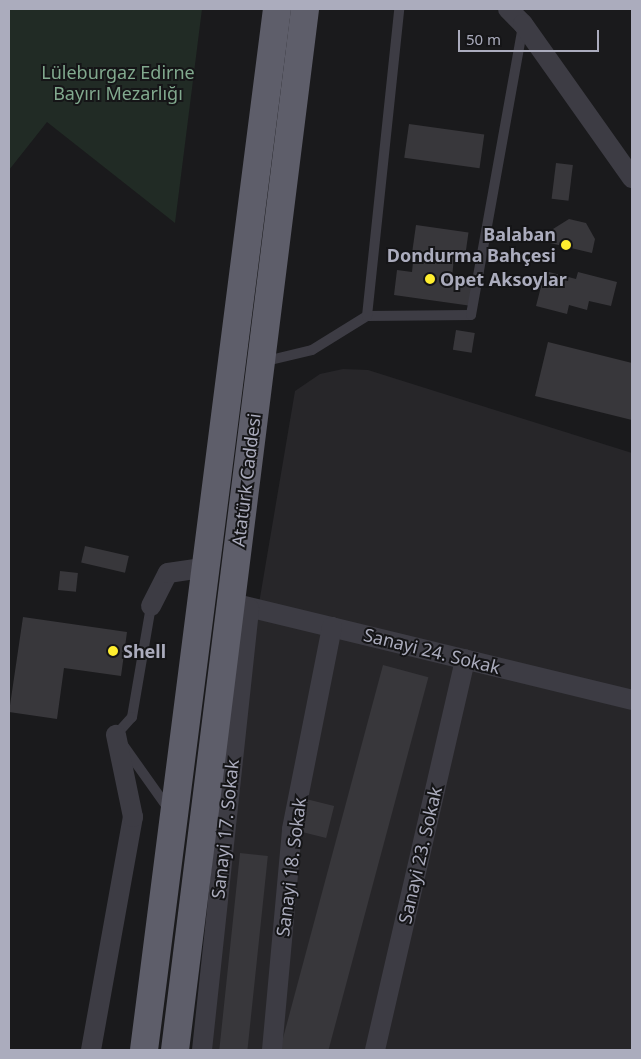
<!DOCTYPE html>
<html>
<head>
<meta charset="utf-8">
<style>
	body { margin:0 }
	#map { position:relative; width:641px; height:1059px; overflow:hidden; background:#1a1a1c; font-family:"Noto Sans",sans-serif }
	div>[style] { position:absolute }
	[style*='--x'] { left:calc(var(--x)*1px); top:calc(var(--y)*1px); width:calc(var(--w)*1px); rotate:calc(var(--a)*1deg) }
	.built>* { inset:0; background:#272629 }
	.green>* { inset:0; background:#212b25 }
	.building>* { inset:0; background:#38373b; transform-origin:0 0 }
	.service>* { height:10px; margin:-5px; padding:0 5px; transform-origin:5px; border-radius:5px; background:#3d3c44 }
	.minor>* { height:20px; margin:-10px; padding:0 10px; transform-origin:10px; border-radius:10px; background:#3d3c44 }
	.trunk>* { height:28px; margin:-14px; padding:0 14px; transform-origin:14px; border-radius:14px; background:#5e5e6a }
	.dots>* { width:14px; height:14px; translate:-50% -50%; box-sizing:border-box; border:2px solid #151517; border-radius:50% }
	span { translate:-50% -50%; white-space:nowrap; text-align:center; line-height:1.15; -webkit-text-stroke:4px #151517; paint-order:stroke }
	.park-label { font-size:18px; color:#81a98e }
	.poi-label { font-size:18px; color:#abacbd; font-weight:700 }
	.right { translate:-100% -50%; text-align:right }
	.left { translate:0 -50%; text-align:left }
	.street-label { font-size:18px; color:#abacbd }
	.frame { position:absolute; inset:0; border:10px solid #abacbd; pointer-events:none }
	.scale { position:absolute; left:458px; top:30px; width:141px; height:22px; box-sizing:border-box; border:2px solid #abacbd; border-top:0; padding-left:6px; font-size:15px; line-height:18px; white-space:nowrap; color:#abacbd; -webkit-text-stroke:4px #151517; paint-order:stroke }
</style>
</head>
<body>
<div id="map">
	<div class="built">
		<div style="clip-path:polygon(343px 369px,368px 370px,632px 453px,632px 1050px,211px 1050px,253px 639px,295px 391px,320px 374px)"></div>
	</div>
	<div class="green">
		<div style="clip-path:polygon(9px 9px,202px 9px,175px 223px,47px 122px,9px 170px)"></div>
	</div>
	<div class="building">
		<div style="left:409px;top:124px;width:76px;height:34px;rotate:8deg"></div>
		<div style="left:556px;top:163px;width:17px;height:36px;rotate:7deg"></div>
		<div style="clip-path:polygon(569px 219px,586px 223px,595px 239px,592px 253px,550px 243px,553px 229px)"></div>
		<div style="left:416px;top:225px;width:53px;height:26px;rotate:8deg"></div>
		<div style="clip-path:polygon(414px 252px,454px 257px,452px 278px,475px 281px,472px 306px,394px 295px,397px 270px,412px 272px)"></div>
		<div style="clip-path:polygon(545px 271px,576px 279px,578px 272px,617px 282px,611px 306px,589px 301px,587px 310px,569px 305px,567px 314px,536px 306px)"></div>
		<div style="left:456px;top:330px;width:19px;height:20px;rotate:9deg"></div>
		<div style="clip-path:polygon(548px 342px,632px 363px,632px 420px,535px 396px)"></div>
		<div style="left:85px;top:546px;width:45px;height:17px;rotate:13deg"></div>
		<div style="left:60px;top:571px;width:18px;height:19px;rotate:6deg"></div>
		<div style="clip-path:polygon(23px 617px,127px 632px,121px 676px,64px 668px,57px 719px,9px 712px)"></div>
		<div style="left:383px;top:665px;width:47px;height:397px;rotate:15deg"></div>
		<div style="left:306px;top:799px;width:29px;height:33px;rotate:14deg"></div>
		<div style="left:240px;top:853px;width:28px;height:198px;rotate:6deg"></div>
	</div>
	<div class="service">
		<div style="--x:367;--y:316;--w:104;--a:-0.6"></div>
		<div style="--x:471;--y:315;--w:295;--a:-79.8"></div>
		<div style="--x:262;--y:362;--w:51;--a:-13.5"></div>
		<div style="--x:312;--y:350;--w:65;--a:-31.7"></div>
		<div style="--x:367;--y:316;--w:309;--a:-84"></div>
		<div style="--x:151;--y:606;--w:113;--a:99.7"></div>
		<div style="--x:132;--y:717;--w:24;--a:132"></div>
		<div style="--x:116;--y:735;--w:93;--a:54.6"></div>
	</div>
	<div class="minor">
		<div style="--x:508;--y:9;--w:21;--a:45"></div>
		<div style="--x:523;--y:24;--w:189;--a:54.7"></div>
		<div style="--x:236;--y:604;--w:407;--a:13.6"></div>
		<div style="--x:151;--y:606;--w:37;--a:-63"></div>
		<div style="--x:168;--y:573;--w:40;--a:-8.5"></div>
		<div style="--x:91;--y:1050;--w:237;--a:-79.8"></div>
		<div style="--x:133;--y:817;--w:84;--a:-101.7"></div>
		<div style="--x:202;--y:1050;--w:444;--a:-83.9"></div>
		<div style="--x:272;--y:1050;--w:222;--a:-84.8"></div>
		<div style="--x:292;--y:829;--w:206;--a:-78.8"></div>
		<div style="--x:375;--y:1050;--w:401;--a:-77"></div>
	</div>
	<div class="trunk">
		<div style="--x:144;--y:1050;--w:1049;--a:-82.72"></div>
		<div style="--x:175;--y:1050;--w:1049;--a:-82.88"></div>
	</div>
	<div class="dots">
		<div style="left:566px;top:245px;background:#ffee2f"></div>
		<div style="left:430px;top:279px;background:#ffee2f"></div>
		<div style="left:113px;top:651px;background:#ffee2f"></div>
	</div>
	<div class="park-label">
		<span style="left:118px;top:83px">Lüleburgaz Edirne<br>Bayırı Mezarlığı</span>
	</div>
	<div class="poi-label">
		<span class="right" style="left:556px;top:245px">Balaban<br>Dondurma Bahçesi</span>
		<span class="left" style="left:440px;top:279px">Opet Aksoylar</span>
		<span class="left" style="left:123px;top:651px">Shell</span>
	</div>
	<div class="street-label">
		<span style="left:246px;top:480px;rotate:-83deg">Atatürk Caddesi</span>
		<span style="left:432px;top:651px;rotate:14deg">Sanayi 24. Sokak</span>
		<span style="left:225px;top:829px;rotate:-84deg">Sanayi 17. Sokak</span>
		<span style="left:420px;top:855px;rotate:-77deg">Sanayi 23. Sokak</span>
		<span style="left:291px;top:867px;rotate:-83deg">Sanayi 18. Sokak</span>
	</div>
	<div class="frame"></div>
	<div class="scale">50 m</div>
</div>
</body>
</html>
